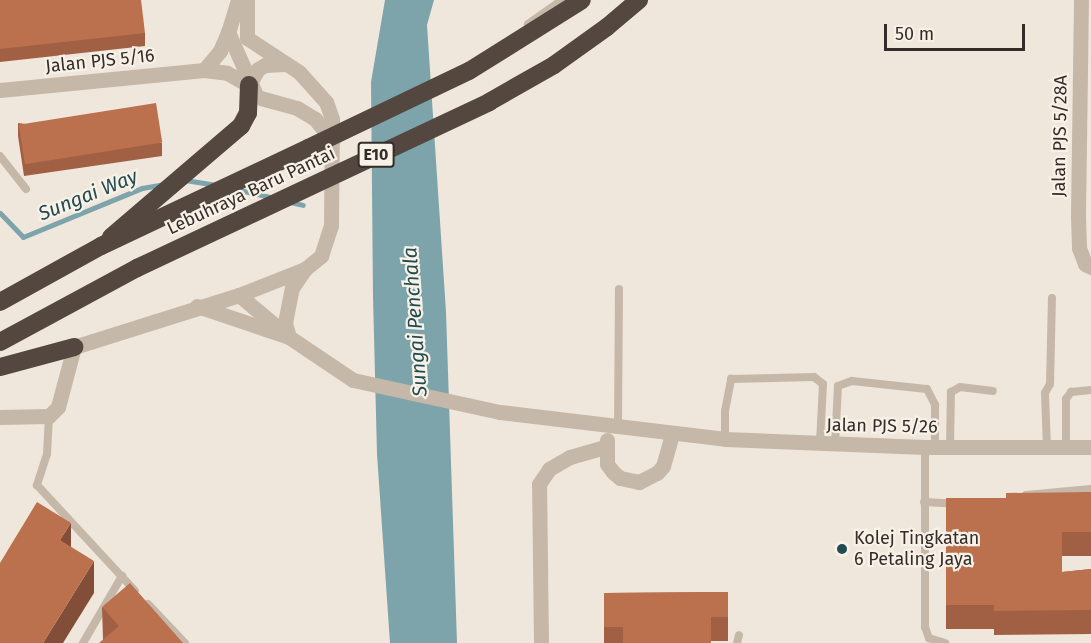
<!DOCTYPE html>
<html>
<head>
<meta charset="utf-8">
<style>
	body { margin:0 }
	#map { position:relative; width:1091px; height:643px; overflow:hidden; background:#efe7db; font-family:"Fira Sans",sans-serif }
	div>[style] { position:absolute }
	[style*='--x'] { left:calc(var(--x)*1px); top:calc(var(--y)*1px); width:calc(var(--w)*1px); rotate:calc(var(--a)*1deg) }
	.water>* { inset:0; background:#7da4aa }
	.stream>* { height:5px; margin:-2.5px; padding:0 2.5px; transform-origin:2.5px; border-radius:2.5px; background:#7da4aa }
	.service>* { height:8px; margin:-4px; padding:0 4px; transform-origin:4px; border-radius:4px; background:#c6b8a8 }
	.minor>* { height:15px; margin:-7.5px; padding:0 7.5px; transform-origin:7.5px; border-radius:7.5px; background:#c6b8a8 }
	.tertiary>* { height:15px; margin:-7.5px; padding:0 7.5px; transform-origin:7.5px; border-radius:7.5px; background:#c6b8a8 }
	.motorway>* { height:18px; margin:-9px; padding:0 9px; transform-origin:9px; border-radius:9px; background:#544740 }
	.motorway-bridge>* { height:18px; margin:-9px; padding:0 9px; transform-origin:9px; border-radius:9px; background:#544740 }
	.wall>* { inset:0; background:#a16043 }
	.shaded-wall>* { inset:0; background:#834e37 }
	.building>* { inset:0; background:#bb704e; transform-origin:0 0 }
	.dots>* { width:16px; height:16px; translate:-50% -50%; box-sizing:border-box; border:3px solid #f7f1e7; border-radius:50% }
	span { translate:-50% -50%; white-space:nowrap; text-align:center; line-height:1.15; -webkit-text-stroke:4.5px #f7f1e7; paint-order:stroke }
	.shield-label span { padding:2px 4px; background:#f7f1e7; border:2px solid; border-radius:4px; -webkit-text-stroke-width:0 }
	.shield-label { font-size:16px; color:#342c28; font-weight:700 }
	.street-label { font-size:18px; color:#342c28 }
	.poi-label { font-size:18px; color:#342c28 }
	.left { translate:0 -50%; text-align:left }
	.water-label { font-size:20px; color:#214b51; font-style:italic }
	.scale { position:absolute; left:884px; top:24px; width:141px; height:27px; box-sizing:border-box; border:3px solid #342c28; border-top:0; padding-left:8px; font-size:18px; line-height:21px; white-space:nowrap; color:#342c28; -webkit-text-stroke:4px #f7f1e7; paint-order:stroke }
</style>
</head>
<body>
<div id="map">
	<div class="water">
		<div style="clip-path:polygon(385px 0,434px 0,427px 25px,446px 312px,457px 643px,390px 643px,377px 454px,373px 297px,371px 82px)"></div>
	</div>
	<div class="stream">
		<div style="--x:185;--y:180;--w:32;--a:9"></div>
		<div style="--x:235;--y:189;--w:39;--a:13"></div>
		<div style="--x:290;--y:202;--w:13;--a:13"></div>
		<div style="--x:0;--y:213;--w:33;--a:46"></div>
		<div style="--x:23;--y:237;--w:129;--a:-22.4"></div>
		<div style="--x:142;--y:188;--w:22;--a:-10"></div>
	</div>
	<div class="service">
		<div style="--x:528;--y:24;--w:42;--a:-35.2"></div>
		<div style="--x:0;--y:156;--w:42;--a:51.8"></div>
		<div style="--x:49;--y:416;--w:38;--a:93"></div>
		<div style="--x:47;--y:454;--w:33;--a:108"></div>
		<div style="--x:37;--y:485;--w:144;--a:47.2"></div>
		<div style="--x:618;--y:428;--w:139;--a:-89.6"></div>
		<div style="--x:725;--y:439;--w:28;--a:-90"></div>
		<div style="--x:725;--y:411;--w:33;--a:-79"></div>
		<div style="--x:731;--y:379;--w:83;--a:-1.4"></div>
		<div style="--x:814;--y:377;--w:11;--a:38"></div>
		<div style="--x:823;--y:384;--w:60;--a:92.9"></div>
		<div style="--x:835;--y:445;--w:59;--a:-87.1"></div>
		<div style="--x:838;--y:386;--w:15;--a:-20"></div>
		<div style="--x:852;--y:381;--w:75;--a:6.1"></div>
		<div style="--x:927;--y:389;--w:18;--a:63"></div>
		<div style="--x:935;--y:405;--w:42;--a:90"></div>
		<div style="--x:925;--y:447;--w:180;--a:90"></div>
		<div style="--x:925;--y:627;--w:12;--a:70"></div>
		<div style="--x:929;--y:638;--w:17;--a:17"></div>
		<div style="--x:950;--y:447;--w:55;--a:-89"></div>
		<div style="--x:951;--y:392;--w:10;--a:-29"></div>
		<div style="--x:960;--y:387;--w:33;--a:7"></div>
		<div style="--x:1066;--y:447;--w:48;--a:-90"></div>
		<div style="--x:1066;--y:399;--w:9;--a:-54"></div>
		<div style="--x:1071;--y:392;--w:20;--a:-6"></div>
		<div style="--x:1047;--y:448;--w:55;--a:-92.1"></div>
		<div style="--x:1045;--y:393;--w:10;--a:-61"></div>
		<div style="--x:1050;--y:384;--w:86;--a:-88.7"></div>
		<div style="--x:1026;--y:495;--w:65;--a:-5.3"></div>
		<div style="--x:924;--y:502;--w:33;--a:3"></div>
		<div style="--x:148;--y:604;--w:54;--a:46.5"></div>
		<div style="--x:83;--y:643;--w:78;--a:-59.8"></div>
		<div style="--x:737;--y:643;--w:8;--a:-76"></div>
	</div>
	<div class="minor">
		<div style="--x:1081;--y:0;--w:217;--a:90.8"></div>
		<div style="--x:1078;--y:217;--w:31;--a:88"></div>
		<div style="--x:1079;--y:248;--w:17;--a:69"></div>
		<div style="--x:1085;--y:264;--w:7;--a:27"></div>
		<div style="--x:204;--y:70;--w:25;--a:-50"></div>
		<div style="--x:220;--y:51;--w:21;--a:-67"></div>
		<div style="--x:0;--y:90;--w:205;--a:-5.6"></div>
		<div style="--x:204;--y:70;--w:23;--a:7"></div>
		<div style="--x:227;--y:73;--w:25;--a:29"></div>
		<div style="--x:239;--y:295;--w:65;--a:40"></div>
		<div style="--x:289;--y:337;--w:77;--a:33.9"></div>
		<div style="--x:353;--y:380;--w:150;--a:12.3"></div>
		<div style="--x:500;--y:412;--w:227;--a:6.8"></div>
		<div style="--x:725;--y:439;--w:200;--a:2.3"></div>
		<div style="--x:925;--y:447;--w:166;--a:0"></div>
		<div style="--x:607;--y:440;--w:24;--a:90"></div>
		<div style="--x:607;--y:464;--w:10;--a:53"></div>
		<div style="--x:613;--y:472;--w:9;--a:41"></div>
		<div style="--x:620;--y:478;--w:19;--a:12"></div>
		<div style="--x:639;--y:482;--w:20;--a:-27"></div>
		<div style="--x:657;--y:473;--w:9;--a:-49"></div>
		<div style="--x:663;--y:466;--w:33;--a:-74"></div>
		<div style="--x:541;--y:643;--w:159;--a:-90.7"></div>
		<div style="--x:539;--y:484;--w:18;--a:-56"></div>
		<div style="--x:549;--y:469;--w:24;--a:-30"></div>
		<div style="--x:570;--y:457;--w:36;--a:-16"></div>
	</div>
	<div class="tertiary">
		<div style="--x:238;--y:0;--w:34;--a:107"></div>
		<div style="--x:228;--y:32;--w:71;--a:66"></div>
		<div style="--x:257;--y:97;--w:41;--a:15.4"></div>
		<div style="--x:297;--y:108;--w:21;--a:31"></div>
		<div style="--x:315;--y:119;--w:28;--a:51"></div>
		<div style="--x:249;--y:85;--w:18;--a:-61"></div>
		<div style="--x:258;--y:69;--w:8;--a:-30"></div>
		<div style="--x:265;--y:65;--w:21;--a:-3"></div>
		<div style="--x:197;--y:306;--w:97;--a:18.6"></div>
		<div style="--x:289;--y:337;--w:15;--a:-106"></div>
		<div style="--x:285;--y:323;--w:36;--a:-79"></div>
		<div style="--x:292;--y:288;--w:23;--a:-56"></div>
		<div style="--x:0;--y:417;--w:49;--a:-1.2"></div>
		<div style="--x:49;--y:416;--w:13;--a:-45"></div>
		<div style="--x:58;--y:407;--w:62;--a:-75.1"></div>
		<div style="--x:74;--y:347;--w:173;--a:-17.5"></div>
		<div style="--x:239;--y:295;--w:71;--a:-21.5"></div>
		<div style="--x:305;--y:269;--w:21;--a:-39"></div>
		<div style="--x:321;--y:256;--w:32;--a:-72"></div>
		<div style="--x:331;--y:226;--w:107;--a:-89.5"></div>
		<div style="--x:332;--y:119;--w:18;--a:-109"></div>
		<div style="--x:326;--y:102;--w:40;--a:-132"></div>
		<div style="--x:299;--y:72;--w:62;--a:-146.8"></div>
		<div style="--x:247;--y:38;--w:38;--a:-90"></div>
	</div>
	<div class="motorway">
		<div style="--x:607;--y:27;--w:42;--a:-40.2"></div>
		<div style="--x:469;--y:71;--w:133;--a:-32.1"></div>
		<div style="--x:111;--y:237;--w:171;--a:-40.5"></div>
		<div style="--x:241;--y:126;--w:15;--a:-62"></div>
		<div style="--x:248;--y:113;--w:28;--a:-88"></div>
		<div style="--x:0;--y:302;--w:115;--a:-29"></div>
		<div style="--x:101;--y:246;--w:229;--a:-25.3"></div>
		<div style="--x:0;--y:342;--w:156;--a:-28.4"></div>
		<div style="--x:0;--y:367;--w:77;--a:-15.1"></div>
	</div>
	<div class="motorway-bridge">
		<div style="--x:308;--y:148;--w:178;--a:-25.6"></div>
		<div style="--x:137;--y:268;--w:389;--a:-25.2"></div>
		<div style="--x:489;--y:102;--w:75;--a:-29.6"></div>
		<div style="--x:554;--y:65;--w:65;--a:-35.6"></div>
	</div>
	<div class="wall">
		<div style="clip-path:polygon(0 0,145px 33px,145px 46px,0 62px)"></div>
		<div style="clip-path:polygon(18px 123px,162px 143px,162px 156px,24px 176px,18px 136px)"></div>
		<div style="clip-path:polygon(1091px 492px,1091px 556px,1062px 556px,1062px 572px,1091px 569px,1091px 634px,994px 635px,994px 629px,946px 629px,946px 498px,1006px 498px)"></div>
		<div style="clip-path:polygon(728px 592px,728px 641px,711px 641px,711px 643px,604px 643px,604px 593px)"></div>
		<div style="clip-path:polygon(102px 607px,183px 643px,103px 640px)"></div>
	</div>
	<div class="shaded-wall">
		<div style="clip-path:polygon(71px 523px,71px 556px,60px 540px)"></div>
		<div style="clip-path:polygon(94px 561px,94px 593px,63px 643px,43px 643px)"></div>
	</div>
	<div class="building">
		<div style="clip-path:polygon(0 0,141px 0,145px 33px,0 49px)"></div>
		<div style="left:156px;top:103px;width:40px;height:139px;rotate:81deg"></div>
		<div style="clip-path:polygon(1091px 492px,1091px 532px,1062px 532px,1062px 572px,1091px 569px,1091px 610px,994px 611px,994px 605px,946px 605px,946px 498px,1006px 498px,1006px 493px)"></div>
		<div style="clip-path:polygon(37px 502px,71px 523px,60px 540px,94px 561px,43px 643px,0 643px,0 563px)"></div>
		<div style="clip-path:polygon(130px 583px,183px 643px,99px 643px,119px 626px,102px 607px)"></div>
		<div style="clip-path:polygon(728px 592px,728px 617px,711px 617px,711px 643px,623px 643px,623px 627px,604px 627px,604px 593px)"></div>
	</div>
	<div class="dots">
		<div style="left:842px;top:549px;background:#214b51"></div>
	</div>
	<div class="shield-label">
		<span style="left:376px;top:155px">E10</span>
	</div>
	<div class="street-label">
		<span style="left:100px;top:61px;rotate:-6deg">Jalan PJS 5/16</span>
		<span style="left:1060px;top:136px;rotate:-89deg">Jalan PJS 5/28A</span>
		<span style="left:251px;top:191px;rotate:-25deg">Lebuhraya Baru Pantai</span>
		<span style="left:882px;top:426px;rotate:1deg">Jalan PJS 5/26</span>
	</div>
	<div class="poi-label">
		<span class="left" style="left:854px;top:549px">Kolej Tingkatan<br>6 Petaling Jaya</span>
	</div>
	<div class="water-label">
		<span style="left:88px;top:195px;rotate:-22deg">Sungai Way</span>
		<span style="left:415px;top:322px;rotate:-94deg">Sungai Penchala</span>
	</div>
	<div class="scale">50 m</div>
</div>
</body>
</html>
